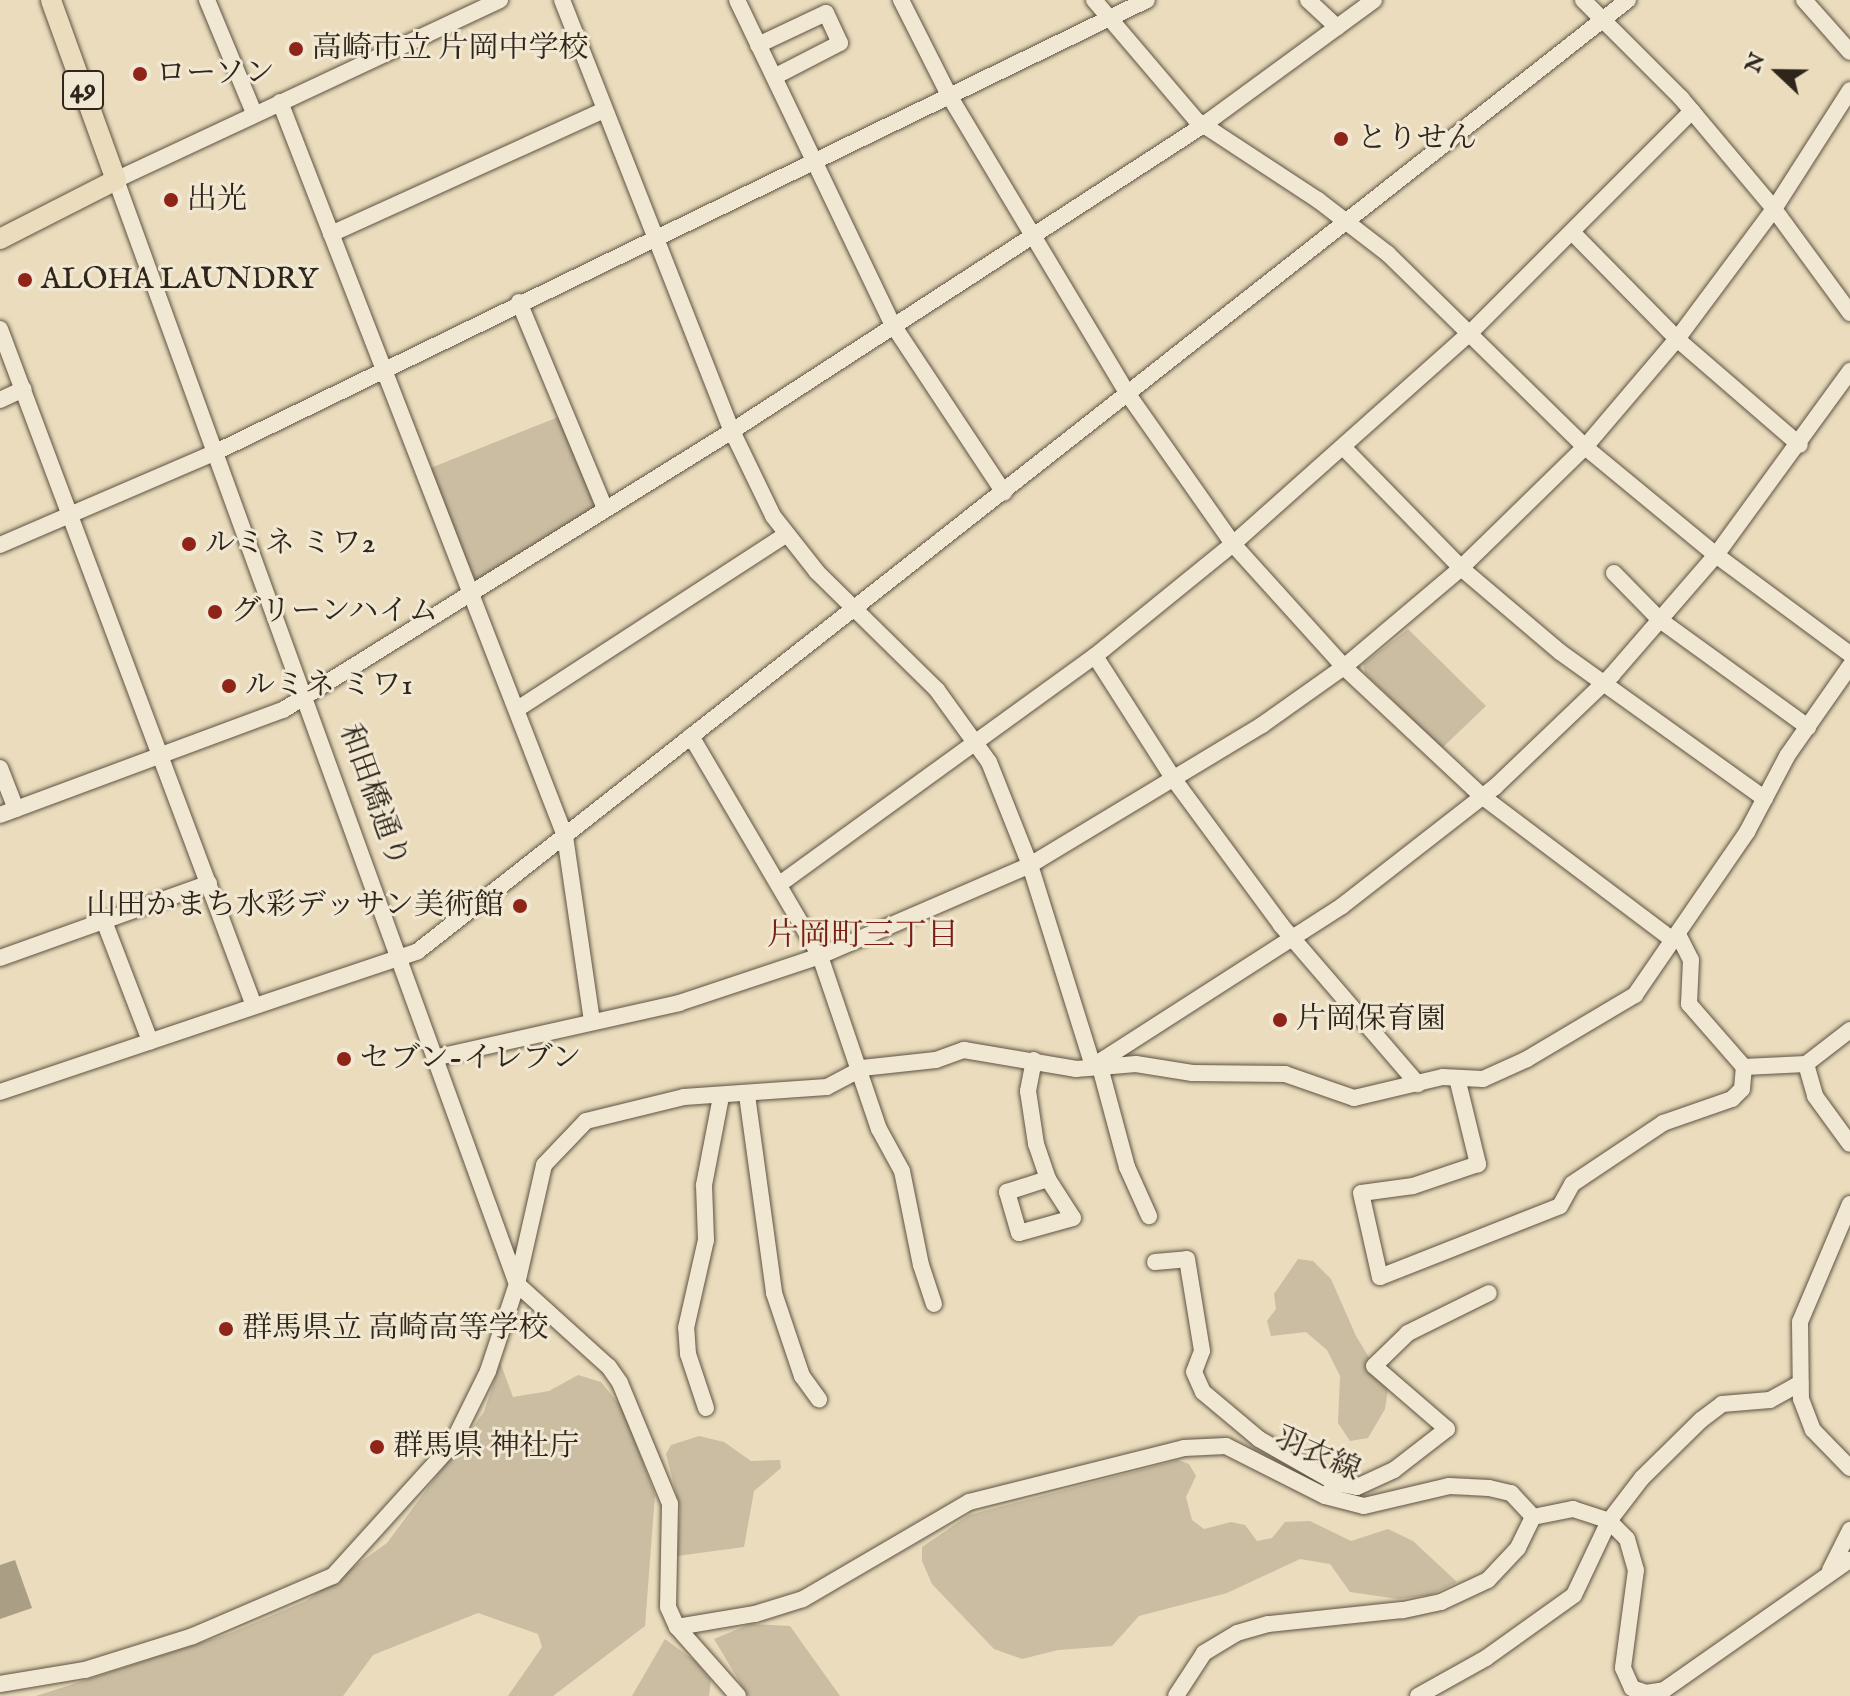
<!DOCTYPE html>
<html>
<head>
<meta charset="utf-8">
<style>
	body { margin:0 }
	#map { position:relative; width:1850px; height:1696px; overflow:hidden; background:#eadcbc; font-family:"IM FELL English","Noto Serif JP",serif }
	div>[style] { position:absolute }
	[style*='--x'] { left:calc(var(--x)*1px); top:calc(var(--y)*1px); width:calc(var(--w)*1px); rotate:calc(var(--a)*1deg) }
	.green>* { inset:0; background:#cabda1 }
	.water>* { inset:0; background:#aa9e85 }
	.roads { filter:drop-shadow(0 0 2px #5e5343) drop-shadow(0 0 2px #5e5343) }
	.minor>* { height:16px; margin:-8px; padding:0 8px; transform-origin:8px; border-radius:8px; background:#f1e8d3 }
	.major>* { height:20px; margin:-10px; padding:0 10px; transform-origin:10px; border-radius:10px; background:#eadcbc }
	.dots>* { width:22px; height:22px; translate:-50% -50%; box-sizing:border-box; border:4px solid #f1e8d3; border-radius:50% }
	span { translate:-50% -50%; white-space:nowrap; text-align:center; line-height:1.15; -webkit-text-stroke:6px #f1e8d3; paint-order:stroke }
	.shield-label span { padding:2px 6px; background:#f1e8d3; border:2px solid; border-radius:6px; -webkit-text-stroke-width:0 }
	.shield-label { font-size:28px; color:#2f251b; font-weight:700 }
	.poi-label { font-size:30px; color:#2f251b }
	.left { translate:0 -50%; text-align:left }
	.right { translate:-100% -50%; text-align:right }
	.street-label { font-size:30px; color:#2f251b }
	.neighbourhood-label { font-size:32px; color:#7a1f14 }
	.north { position:absolute; left:1738px; top:32px; width:80px; height:80px; -webkit-text-stroke:6px #f1e8d3; paint-order:stroke; rotate:292deg; font-size:22px; font-weight:700; line-height:32px; text-align:center; color:#2f251b }
	.north::after { content:''; display:block; margin:auto; width:28px; height:36px; background:#2f251b; clip-path:polygon(50% 0,100% 100%,50% 72%,0 100%) }
</style>
</head>
<body>
<div id="map">
	<div class="green">
		<div style="clip-path:polygon(566px 414px,605px 509px,472px 595px,423px 471px)"></div>
		<div style="clip-path:polygon(1408px 629px,1486px 706px,1442px 748px,1365px 673px,1363px 664px)"></div>
		<div style="clip-path:polygon(1298px 1259px,1313px 1261px,1331px 1279px,1356px 1336px,1388px 1389px,1385px 1409px,1368px 1438px,1350px 1441px,1338px 1423px,1340px 1376px,1327px 1350px,1306px 1332px,1271px 1336px,1267px 1321px,1276px 1309px,1274px 1294px)"></div>
		<div style="clip-path:polygon(500px 1362px,513px 1397px,549px 1391px,578px 1375px,601px 1382px,623px 1409px,655px 1495px,645px 1626px,553px 1696px,508px 1696px,542px 1647px,538px 1634px,478px 1613px,373px 1655px,343px 1696px,36px 1696px,228px 1634px,306px 1601px,387px 1543px,484px 1412px)"></div>
		<div style="clip-path:polygon(699px 1436px,724px 1442px,751px 1461px,780px 1460px,781px 1468px,754px 1491px,744px 1547px,677px 1556px,680px 1508px,666px 1454px,671px 1445px)"></div>
		<div style="clip-path:polygon(1178px 1460px,1189px 1464px,1196px 1476px,1186px 1497px,1192px 1520px,1204px 1529px,1231px 1522px,1245px 1525px,1257px 1541px,1272px 1538px,1285px 1522px,1310px 1521px,1351px 1541px,1388px 1529px,1413px 1541px,1457px 1582px,1430px 1595px,1398px 1599px,1350px 1592px,1330px 1564px,1300px 1559px,1227px 1593px,1139px 1616px,1112px 1646px,1058px 1650px,1022px 1659px,994px 1649px,932px 1584px,922px 1561px,922px 1547px,969px 1515px)"></div>
		<div style="clip-path:polygon(750px 1624px,790px 1626px,840px 1696px,748px 1696px,714px 1639px)"></div>
		<div style="clip-path:polygon(665px 1639px,695px 1661px,711px 1680px,709px 1696px,632px 1696px)"></div>
	</div>
	<div class="water">
		<div style="clip-path:polygon(15px 1560px,32px 1608px,0 1619px,0 1565px)"></div>
	</div>
	<div class="roads">
		<div class="minor">
			<div style="--x:207;--y:0;--w:122;--a:67.4"></div>
			<div style="--x:500;--y:0;--w:424;--a:154.9"></div>
			<div style="--x:116;--y:180;--w:1175;--a:70.04"></div>
			<div style="--x:517;--y:1284;--w:124;--a:42.1"></div>
			<div style="--x:609;--y:1367;--w:19;--a:55"></div>
			<div style="--x:620;--y:1383;--w:131;--a:67.5"></div>
			<div style="--x:670;--y:1504;--w:103;--a:91.1"></div>
			<div style="--x:668;--y:1607;--w:22;--a:66"></div>
			<div style="--x:677;--y:1627;--w:92;--a:48.5"></div>
			<div style="--x:562;--y:0;--w:463;--a:68.5"></div>
			<div style="--x:732;--y:431;--w:94;--a:64.2"></div>
			<div style="--x:773;--y:516;--w:71;--a:51.8"></div>
			<div style="--x:817;--y:572;--w:168;--a:44.5"></div>
			<div style="--x:937;--y:690;--w:89;--a:54.2"></div>
			<div style="--x:989;--y:762;--w:111;--a:68.3"></div>
			<div style="--x:1030;--y:865;--w:211;--a:72.6"></div>
			<div style="--x:1093;--y:1066;--w:296;--a:-32.7"></div>
			<div style="--x:1342;--y:906;--w:194;--a:-37.9"></div>
			<div style="--x:1495;--y:787;--w:162;--a:-43.7"></div>
			<div style="--x:1612;--y:675;--w:159;--a:-49.1"></div>
			<div style="--x:1716;--y:555;--w:228;--a:-53.9"></div>
			<div style="--x:737;--y:0;--w:361;--a:64.4"></div>
			<div style="--x:893;--y:325;--w:201;--a:56.5"></div>
			<div style="--x:901;--y:0;--w:109;--a:63.2"></div>
			<div style="--x:950;--y:97;--w:345;--a:59.1"></div>
			<div style="--x:1127;--y:393;--w:184;--a:54.9"></div>
			<div style="--x:1233;--y:544;--w:166;--a:47.9"></div>
			<div style="--x:1344;--y:667;--w:190;--a:43.1"></div>
			<div style="--x:1483;--y:797;--w:239;--a:37"></div>
			<div style="--x:1094;--y:0;--w:157;--a:49.6"></div>
			<div style="--x:1196;--y:120;--w:146;--a:33.3"></div>
			<div style="--x:1318;--y:200;--w:88;--a:37.6"></div>
			<div style="--x:1388;--y:254;--w:276;--a:44.4"></div>
			<div style="--x:1585;--y:447;--w:170;--a:39.5"></div>
			<div style="--x:1716;--y:555;--w:167;--a:36.5"></div>
			<div style="--x:1308;--y:0;--w:40;--a:43"></div>
			<div style="--x:1583;--y:0;--w:139;--a:45"></div>
			<div style="--x:1681;--y:98;--w:145;--a:50"></div>
			<div style="--x:1774;--y:209;--w:129;--a:53.8"></div>
			<div style="--x:1804;--y:0;--w:69;--a:48.5"></div>
			<div style="--x:758;--y:45;--w:75;--a:-25.2"></div>
			<div style="--x:826;--y:13;--w:33;--a:65"></div>
			<div style="--x:840;--y:43;--w:74;--a:152.7"></div>
			<div style="--x:280;--y:102;--w:787;--a:68.78"></div>
			<div style="--x:565;--y:836;--w:188;--a:81.7"></div>
			<div style="--x:1572;--y:232;--w:150;--a:45.5"></div>
			<div style="--x:1677;--y:339;--w:162;--a:40.8"></div>
			<div style="--x:331;--y:234;--w:300;--a:-24.4"></div>
			<div style="--x:519;--y:302;--w:224;--a:67.4"></div>
			<div style="--x:0;--y:329;--w:723;--a:69.43"></div>
			<div style="--x:0;--y:400;--w:26;--a:-25"></div>
			<div style="--x:1344;--y:448;--w:168;--a:45.7"></div>
			<div style="--x:1461;--y:568;--w:130;--a:40.3"></div>
			<div style="--x:1560;--y:652;--w:252;--a:35.6"></div>
			<div style="--x:0;--y:545;--w:233;--a:-23.3"></div>
			<div style="--x:214;--y:453;--w:1037;--a:-25.9"></div>
			<div style="--x:1614;--y:573;--w:66;--a:45.6"></div>
			<div style="--x:1660;--y:620;--w:183;--a:35.9"></div>
			<div style="--x:1095;--y:656;--w:148;--a:57.4"></div>
			<div style="--x:1175;--y:781;--w:179;--a:53.6"></div>
			<div style="--x:1281;--y:925;--w:210;--a:49.3"></div>
			<div style="--x:519;--y:708;--w:317;--a:-33"></div>
			<div style="--x:691;--y:736;--w:255;--a:59.6"></div>
			<div style="--x:820;--y:956;--w:183;--a:71.2"></div>
			<div style="--x:879;--y:1129;--w:48;--a:61.3"></div>
			<div style="--x:902;--y:1171;--w:96;--a:78.6"></div>
			<div style="--x:921;--y:1265;--w:41;--a:71.6"></div>
			<div style="--x:0;--y:768;--w:44;--a:68.7"></div>
			<div style="--x:0;--y:815;--w:302;--a:-20.4"></div>
			<div style="--x:283;--y:710;--w:529;--a:-31.86"></div>
			<div style="--x:732;--y:431;--w:560;--a:-32.98"></div>
			<div style="--x:1202;--y:126;--w:213;--a:-36.2"></div>
			<div style="--x:781;--y:883;--w:387;--a:-35.9"></div>
			<div style="--x:1095;--y:656;--w:178;--a:-39.1"></div>
			<div style="--x:1233;--y:544;--w:320;--a:-41.7"></div>
			<div style="--x:1472;--y:331;--w:311;--a:-45"></div>
			<div style="--x:104;--y:921;--w:129;--a:69"></div>
			<div style="--x:0;--y:958;--w:222;--a:-19.7"></div>
			<div style="--x:1850;--y:1030;--w:56;--a:142.3"></div>
			<div style="--x:1806;--y:1064;--w:33;--a:74"></div>
			<div style="--x:1815;--y:1096;--w:59;--a:53.9"></div>
			<div style="--x:438;--y:1057;--w:247;--a:-12.6"></div>
			<div style="--x:679;--y:1003;--w:149;--a:-18.4"></div>
			<div style="--x:820;--y:956;--w:229;--a:-23.4"></div>
			<div style="--x:1030;--y:865;--w:271;--a:-31.1"></div>
			<div style="--x:1262;--y:725;--w:100;--a:-35.3"></div>
			<div style="--x:1344;--y:667;--w:153;--a:-40.2"></div>
			<div style="--x:1461;--y:568;--w:173;--a:-44.3"></div>
			<div style="--x:1585;--y:447;--w:142;--a:-49.6"></div>
			<div style="--x:1677;--y:339;--w:162;--a:-53.3"></div>
			<div style="--x:1774;--y:209;--w:141;--a:-57.4"></div>
			<div style="--x:1034;--y:1060;--w:32;--a:101"></div>
			<div style="--x:1028;--y:1091;--w:54;--a:81.4"></div>
			<div style="--x:1036;--y:1144;--w:37;--a:71"></div>
			<div style="--x:1048;--y:1179;--w:46;--a:57.3"></div>
			<div style="--x:1073;--y:1218;--w:56;--a:164.5"></div>
			<div style="--x:1019;--y:1233;--w:43;--a:-106.3"></div>
			<div style="--x:1007;--y:1192;--w:43;--a:-17.6"></div>
			<div style="--x:1100;--y:1067;--w:104;--a:74.9"></div>
			<div style="--x:1127;--y:1167;--w:54;--a:65.8"></div>
			<div style="--x:1744;--y:1067;--w:62;--a:-2.8"></div>
			<div style="--x:1457;--y:1078;--w:89;--a:76.3"></div>
			<div style="--x:1478;--y:1164;--w:69;--a:161.3"></div>
			<div style="--x:1413;--y:1186;--w:52;--a:172.3"></div>
			<div style="--x:1361;--y:1193;--w:86;--a:77.3"></div>
			<div style="--x:1380;--y:1277;--w:193;--a:-21.5"></div>
			<div style="--x:1560;--y:1206;--w:25;--a:-61"></div>
			<div style="--x:1572;--y:1184;--w:110;--a:-33.8"></div>
			<div style="--x:1663;--y:1123;--w:73;--a:-19.2"></div>
			<div style="--x:1732;--y:1099;--w:14;--a:-45"></div>
			<div style="--x:1742;--y:1089;--w:22;--a:-85"></div>
			<div style="--x:1744;--y:1067;--w:84;--a:-131.1"></div>
			<div style="--x:1689;--y:1004;--w:44;--a:-87.4"></div>
			<div style="--x:1691;--y:960;--w:27;--a:-117"></div>
			<div style="--x:0;--y:1092;--w:441;--a:-18.6"></div>
			<div style="--x:418;--y:951;--w:1539;--a:-38.17"></div>
			<div style="--x:747;--y:1095;--w:200;--a:82.2"></div>
			<div style="--x:774;--y:1293;--w:88;--a:71.4"></div>
			<div style="--x:802;--y:1376;--w:29;--a:54"></div>
			<div style="--x:1850;--y:1204;--w:128;--a:113"></div>
			<div style="--x:1800;--y:1322;--w:77;--a:89.3"></div>
			<div style="--x:1801;--y:1399;--w:33;--a:69"></div>
			<div style="--x:1813;--y:1430;--w:53;--a:45.8"></div>
			<div style="--x:1155;--y:1262;--w:32;--a:-5"></div>
			<div style="--x:1187;--y:1259;--w:93;--a:80.7"></div>
			<div style="--x:1202;--y:1351;--w:22;--a:111"></div>
			<div style="--x:1194;--y:1372;--w:22;--a:66"></div>
			<div style="--x:1203;--y:1392;--w:73;--a:40"></div>
			<div style="--x:1259;--y:1439;--w:89;--a:29.7"></div>
			<div style="--x:1336;--y:1483;--w:8;--a:130"></div>
			<div style="--x:706;--y:1408;--w:57;--a:-108.4"></div>
			<div style="--x:688;--y:1354;--w:26;--a:-94"></div>
			<div style="--x:686;--y:1328;--w:90;--a:-77.2"></div>
			<div style="--x:706;--y:1240;--w:55;--a:-92.1"></div>
			<div style="--x:704;--y:1185;--w:90;--a:-79.1"></div>
			<div style="--x:1336;--y:1483;--w:21;--a:11"></div>
			<div style="--x:1357;--y:1487;--w:41;--a:-24.7"></div>
			<div style="--x:1394;--y:1470;--w:67;--a:-37.7"></div>
			<div style="--x:1447;--y:1429;--w:96;--a:-139.2"></div>
			<div style="--x:1374;--y:1366;--w:47;--a:-44.1"></div>
			<div style="--x:1408;--y:1333;--w:90;--a:-26.3"></div>
			<div style="--x:1533;--y:1517;--w:41;--a:-11.3"></div>
			<div style="--x:1573;--y:1509;--w:38;--a:18"></div>
			<div style="--x:1609;--y:1521;--w:25;--a:45"></div>
			<div style="--x:1627;--y:1539;--w:32;--a:74"></div>
			<div style="--x:1636;--y:1570;--w:99;--a:97.6"></div>
			<div style="--x:1623;--y:1668;--w:22;--a:66"></div>
			<div style="--x:1632;--y:1688;--w:15;--a:20"></div>
			<div style="--x:1646;--y:1693;--w:18;--a:-9"></div>
			<div style="--x:1664;--y:1690;--w:227;--a:-35"></div>
			<div style="--x:1830;--y:1570;--w:45;--a:-63.4"></div>
			<div style="--x:677;--y:1627;--w:79;--a:-9.5"></div>
			<div style="--x:755;--y:1614;--w:50;--a:-17.4"></div>
			<div style="--x:803;--y:1599;--w:192;--a:-30.3"></div>
			<div style="--x:969;--y:1502;--w:222;--a:-14.1"></div>
			<div style="--x:1184;--y:1448;--w:42;--a:-2.7"></div>
			<div style="--x:1226;--y:1446;--w:111;--a:26.8"></div>
			<div style="--x:1325;--y:1496;--w:40;--a:14.4"></div>
			<div style="--x:1364;--y:1506;--w:87;--a:-13.2"></div>
			<div style="--x:1449;--y:1486;--w:40;--a:2.9"></div>
			<div style="--x:1489;--y:1488;--w:23;--a:13"></div>
			<div style="--x:1511;--y:1493;--w:33;--a:47"></div>
			<div style="--x:1533;--y:1517;--w:34;--a:116"></div>
			<div style="--x:1518;--y:1548;--w:44;--a:133.2"></div>
			<div style="--x:1488;--y:1580;--w:52;--a:154.9"></div>
			<div style="--x:1441;--y:1602;--w:40;--a:168"></div>
			<div style="--x:1402;--y:1610;--w:135;--a:174"></div>
			<div style="--x:1268;--y:1624;--w:32;--a:164"></div>
			<div style="--x:1237;--y:1633;--w:39;--a:149"></div>
			<div style="--x:1204;--y:1653;--w:51;--a:123.1"></div>
			<div style="--x:0;--y:1684;--w:86;--a:-9.4"></div>
			<div style="--x:85;--y:1670;--w:113;--a:-17.5"></div>
			<div style="--x:193;--y:1636;--w:152;--a:-23.2"></div>
			<div style="--x:333;--y:1576;--w:176;--a:-47.8"></div>
			<div style="--x:451;--y:1446;--w:84;--a:-63.7"></div>
			<div style="--x:488;--y:1371;--w:92;--a:-71.6"></div>
			<div style="--x:517;--y:1284;--w:122;--a:-77.2"></div>
			<div style="--x:544;--y:1165;--w:61;--a:-46.3"></div>
			<div style="--x:586;--y:1121;--w:101;--a:-13.8"></div>
			<div style="--x:684;--y:1097;--w:143;--a:-4"></div>
			<div style="--x:827;--y:1087;--w:40;--a:-28"></div>
			<div style="--x:862;--y:1068;--w:74;--a:-6.2"></div>
			<div style="--x:936;--y:1060;--w:30;--a:-20"></div>
			<div style="--x:964;--y:1050;--w:114;--a:9.6"></div>
			<div style="--x:1076;--y:1069;--w:60;--a:-4.8"></div>
			<div style="--x:1136;--y:1064;--w:57;--a:9.1"></div>
			<div style="--x:1192;--y:1073;--w:93;--a:0.6"></div>
			<div style="--x:1285;--y:1074;--w:73;--a:19.2"></div>
			<div style="--x:1354;--y:1098;--w:91;--a:-13.3"></div>
			<div style="--x:1443;--y:1077;--w:40;--a:2.9"></div>
			<div style="--x:1483;--y:1079;--w:48;--a:-24.4"></div>
			<div style="--x:1527;--y:1059;--w:126;--a:-30.7"></div>
			<div style="--x:1635;--y:995;--w:198;--a:-55.5"></div>
			<div style="--x:1747;--y:832;--w:86;--a:-62.2"></div>
			<div style="--x:1787;--y:756;--w:110;--a:-55"></div>
			<div style="--x:1418;--y:1696;--w:78;--a:-29.2"></div>
			<div style="--x:1486;--y:1658;--w:108;--a:-35.6"></div>
			<div style="--x:1574;--y:1595;--w:82;--a:-64.7"></div>
			<div style="--x:1609;--y:1521;--w:54;--a:-52.5"></div>
			<div style="--x:1642;--y:1478;--w:83;--a:-44.5"></div>
			<div style="--x:1701;--y:1420;--w:26;--a:-37"></div>
			<div style="--x:1722;--y:1404;--w:48;--a:-4.8"></div>
			<div style="--x:1770;--y:1400;--w:35;--a:-29"></div>
		</div>
		<div class="major">
			<div style="--x:0;--y:239;--w:130;--a:-27"></div>
			<div style="--x:116;--y:180;--w:191;--a:-109.9"></div>
		</div>
	</div>
	<div class="dots">
		<div style="left:296px;top:49px;background:#8f2418"></div>
		<div style="left:140px;top:74px;background:#8f2418"></div>
		<div style="left:1341px;top:139px;background:#8f2418"></div>
		<div style="left:171px;top:200px;background:#8f2418"></div>
		<div style="left:25px;top:280px;background:#8f2418"></div>
		<div style="left:189px;top:544px;background:#8f2418"></div>
		<div style="left:215px;top:612px;background:#8f2418"></div>
		<div style="left:229px;top:686px;background:#8f2418"></div>
		<div style="left:520px;top:906px;background:#8f2418"></div>
		<div style="left:1280px;top:1020px;background:#8f2418"></div>
		<div style="left:344px;top:1059px;background:#8f2418"></div>
		<div style="left:226px;top:1329px;background:#8f2418"></div>
		<div style="left:377px;top:1447px;background:#8f2418"></div>
	</div>
	<div class="shield-label">
		<span style="left:83px;top:90px">49</span>
	</div>
	<div class="poi-label">
		<span class="left" style="left:312px;top:49px">高崎市立 片岡中学校</span>
		<span class="left" style="left:156px;top:74px">ローソン</span>
		<span class="left" style="left:1357px;top:139px">とりせん</span>
		<span class="left" style="left:187px;top:200px">出光</span>
		<span class="left" style="left:41px;top:280px">ALOHA LAUNDRY</span>
		<span class="left" style="left:205px;top:544px">ルミネ ミワ2</span>
		<span class="left" style="left:231px;top:612px">グリーンハイム</span>
		<span class="left" style="left:245px;top:686px">ルミネ ミワ1</span>
		<span class="right" style="left:504px;top:906px">山田かまち水彩デッサン美術館</span>
		<span class="left" style="left:1296px;top:1020px">片岡保育園</span>
		<span class="left" style="left:360px;top:1059px">セブン-イレブン</span>
		<span class="left" style="left:242px;top:1329px">群馬県立 高崎高等学校</span>
		<span class="left" style="left:393px;top:1447px">群馬県 神社庁</span>
	</div>
	<div class="street-label">
		<span style="left:373px;top:796px;rotate:70deg">和田橋通り</span>
		<span style="left:1317px;top:1455px;rotate:24deg">羽衣線</span>
	</div>
	<div class="neighbourhood-label">
		<span style="left:863px;top:937px">片岡町三丁目</span>
	</div>
	<div class="north">N</div>
</div>
</body>
</html>
